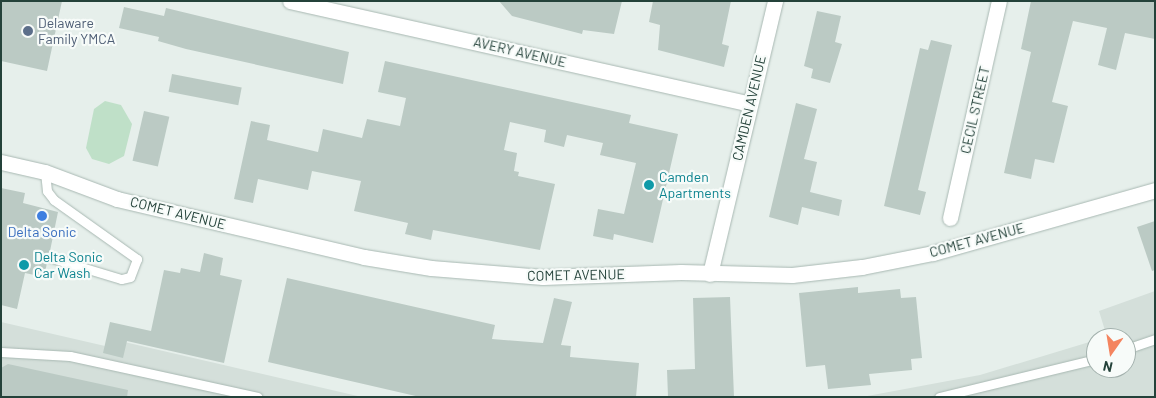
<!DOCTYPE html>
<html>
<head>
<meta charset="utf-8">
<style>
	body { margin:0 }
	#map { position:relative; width:1156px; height:398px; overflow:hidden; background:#e6efeb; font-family:Barlow,sans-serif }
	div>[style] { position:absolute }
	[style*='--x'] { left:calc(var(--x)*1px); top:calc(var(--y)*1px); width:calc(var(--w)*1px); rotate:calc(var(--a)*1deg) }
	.built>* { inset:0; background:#d4dfda }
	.green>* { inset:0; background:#bfe0c8 }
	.building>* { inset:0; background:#bbcac4; transform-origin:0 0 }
	.roads { filter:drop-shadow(0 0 1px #a8b8b2) drop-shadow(0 0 1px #a8b8b2) }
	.lane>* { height:9px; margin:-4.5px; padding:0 4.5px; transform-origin:4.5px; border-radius:4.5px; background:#fff }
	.street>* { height:15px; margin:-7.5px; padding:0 7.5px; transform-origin:7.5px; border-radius:7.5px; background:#fff }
	.dots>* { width:14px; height:14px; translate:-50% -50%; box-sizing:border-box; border:2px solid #f7fbf9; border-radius:50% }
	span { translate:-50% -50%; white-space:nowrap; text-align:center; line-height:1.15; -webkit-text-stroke:4.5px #f7fbf9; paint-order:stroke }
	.service-label { font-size:14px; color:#4e5e75 }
	.left { translate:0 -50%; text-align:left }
	.street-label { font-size:14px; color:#24423a }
	.culture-label { font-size:14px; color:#0d838f }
	.shop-label { font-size:14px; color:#366cbe }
	.frame { position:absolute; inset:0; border:2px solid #24423a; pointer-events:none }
	.north { position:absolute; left:1086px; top:328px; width:50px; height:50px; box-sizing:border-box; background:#f7fbf9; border:1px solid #a3b1ad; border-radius:50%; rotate:193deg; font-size:14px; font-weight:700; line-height:20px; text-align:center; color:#24423a }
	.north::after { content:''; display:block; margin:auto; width:18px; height:22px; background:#f4845f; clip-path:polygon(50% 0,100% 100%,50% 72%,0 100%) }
</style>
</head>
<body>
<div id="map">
	<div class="built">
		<div style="clip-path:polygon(1155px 291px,1155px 397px,862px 397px,980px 375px,1096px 340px,1096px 368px,1126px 368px,1126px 338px,1104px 338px,1107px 337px,1099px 311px)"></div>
		<div style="clip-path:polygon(1px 322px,118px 349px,120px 341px,362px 397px,1px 397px)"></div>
	</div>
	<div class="green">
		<div style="clip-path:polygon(105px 101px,121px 105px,132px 124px,124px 156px,109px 164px,92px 159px,86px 148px,94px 109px)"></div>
	</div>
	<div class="building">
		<div style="clip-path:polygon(1px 1px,62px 1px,47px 71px,1px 61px)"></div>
		<div style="clip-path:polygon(499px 1px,622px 1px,614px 34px,583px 30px,582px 34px,512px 16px)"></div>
		<div style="clip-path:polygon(653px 1px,731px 1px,722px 44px,729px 46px,724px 67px,658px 50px,660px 25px,649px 22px)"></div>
		<div style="clip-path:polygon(1031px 1px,1155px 1px,1155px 39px,1125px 33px,1116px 70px,1098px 65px,1107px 28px,1073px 21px,1052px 102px,1068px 106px,1054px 163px,1035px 159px,1031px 179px,1004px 173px,1031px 52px,1021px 49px)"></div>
		<div style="clip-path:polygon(124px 7px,164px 16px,166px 8px,349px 52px,343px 84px,186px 49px,158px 41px,159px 37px,119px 28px)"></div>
		<div style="clip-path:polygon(817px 11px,841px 16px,835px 42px,842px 44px,830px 83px,811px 78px,813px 69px,804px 66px)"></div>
		<div style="clip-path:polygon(931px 40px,952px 45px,918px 190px,926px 192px,920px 215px,884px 206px,920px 48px,928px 50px)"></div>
		<div style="clip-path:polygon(385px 61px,631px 115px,629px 123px,678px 134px,653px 243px,614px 234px,613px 240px,593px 236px,598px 209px,624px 214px,636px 163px,600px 155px,603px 143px,567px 135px,564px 147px,544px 142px,546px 130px,510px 122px,504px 150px,517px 153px,514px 171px,519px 172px,518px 176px,555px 184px,540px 250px,433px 230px,431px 240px,405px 234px,408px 223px,354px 211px,361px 181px,312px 171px,308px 190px,258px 179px,253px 203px,234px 199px,251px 121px,270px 125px,267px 140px,318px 152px,323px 129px,362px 138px,367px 119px,400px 126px,406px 98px,378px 92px)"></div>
		<div style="left:172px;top:74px;width:71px;height:18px;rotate:11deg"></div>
		<div style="clip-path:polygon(796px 103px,817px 109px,804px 159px,817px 162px,810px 192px,842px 200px,839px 216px,802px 207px,798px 225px,769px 217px)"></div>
		<div style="left:144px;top:111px;width:26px;height:51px;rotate:13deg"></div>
		<div style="clip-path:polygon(1px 188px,25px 193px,23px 203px,58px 212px,50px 251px,42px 256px,47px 263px,44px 277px,25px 273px,17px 309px,1px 305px)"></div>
		<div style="clip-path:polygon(1155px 221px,1155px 270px,1152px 271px,1137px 227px)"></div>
		<div style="clip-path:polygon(204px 253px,223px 258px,220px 275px,242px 280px,224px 363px,127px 341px,123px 358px,103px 353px,110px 322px,151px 331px,164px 270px,180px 273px,181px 268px,200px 272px)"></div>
		<div style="clip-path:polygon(287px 278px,495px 325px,492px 339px,543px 343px,554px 298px,572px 302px,561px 345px,571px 346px,570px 357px,639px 363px,636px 397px,420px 397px,268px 362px)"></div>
		<div style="clip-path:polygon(858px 287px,858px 293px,900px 289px,901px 298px,916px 297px,922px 358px,911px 359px,912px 370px,869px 374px,871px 385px,828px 389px,825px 365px,806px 367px,799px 293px)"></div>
		<div style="clip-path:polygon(730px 297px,734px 397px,668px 397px,667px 370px,695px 369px,693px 298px)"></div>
		<div style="clip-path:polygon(8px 364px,128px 390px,127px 397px,1px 397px,1px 368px)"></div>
	</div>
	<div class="roads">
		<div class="lane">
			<div style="--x:45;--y:172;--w:19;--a:84"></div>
			<div style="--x:47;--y:191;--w:11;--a:52"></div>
			<div style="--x:54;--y:200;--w:102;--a:35.4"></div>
			<div style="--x:137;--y:259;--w:19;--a:111"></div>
			<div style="--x:130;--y:277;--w:9;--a:167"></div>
			<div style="--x:121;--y:279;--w:76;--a:-163.2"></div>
			<div style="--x:1126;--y:349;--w:31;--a:-19"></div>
			<div style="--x:1;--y:352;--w:69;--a:3.3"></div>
			<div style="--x:70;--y:356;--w:192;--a:12.3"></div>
			<div style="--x:939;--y:397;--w:162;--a:-13.6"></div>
		</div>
		<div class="street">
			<div style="--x:290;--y:1;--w:471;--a:12.6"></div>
			<div style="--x:1;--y:162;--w:45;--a:12.8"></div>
			<div style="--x:45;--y:172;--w:77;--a:20.6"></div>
			<div style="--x:117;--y:199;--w:254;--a:13.2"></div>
			<div style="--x:364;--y:257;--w:68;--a:9.3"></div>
			<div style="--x:431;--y:268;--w:112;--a:4.6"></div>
			<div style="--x:543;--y:277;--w:138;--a:-2.1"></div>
			<div style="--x:681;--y:272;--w:111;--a:1.5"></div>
			<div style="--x:792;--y:275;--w:70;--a:-6.5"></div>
			<div style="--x:862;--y:267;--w:72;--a:-11.2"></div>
			<div style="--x:933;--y:253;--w:231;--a:-15.8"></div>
			<div style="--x:950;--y:218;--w:222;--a:-77.3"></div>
			<div style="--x:710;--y:274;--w:281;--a:-76.6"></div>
		</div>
	</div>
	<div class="dots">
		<div style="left:28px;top:31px;background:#5c6f8a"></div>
		<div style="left:649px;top:185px;background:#0f9aa8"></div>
		<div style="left:42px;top:216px;background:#3f7fe0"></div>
		<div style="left:24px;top:265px;background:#0f9aa8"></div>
	</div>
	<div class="service-label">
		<span class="left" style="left:38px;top:31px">Delaware<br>Family YMCA</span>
	</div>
	<div class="street-label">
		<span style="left:520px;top:52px;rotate:13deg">AVERY AVENUE</span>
		<span style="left:749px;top:108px;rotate:-77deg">CAMDEN AVENUE</span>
		<span style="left:975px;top:110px;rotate:-77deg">CECIL STREET</span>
		<span style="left:178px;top:213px;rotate:14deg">COMET AVENUE</span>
		<span style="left:977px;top:240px;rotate:-15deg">COMET AVENUE</span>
		<span style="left:576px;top:275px;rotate:-1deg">COMET AVENUE</span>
	</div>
	<div class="culture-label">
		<span class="left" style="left:659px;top:185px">Camden<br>Apartments</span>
		<span class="left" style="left:34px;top:265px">Delta Sonic<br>Car Wash</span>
	</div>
	<div class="shop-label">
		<span style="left:42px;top:232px">Delta Sonic</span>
	</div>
	<div class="frame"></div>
	<div class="north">N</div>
</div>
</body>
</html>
